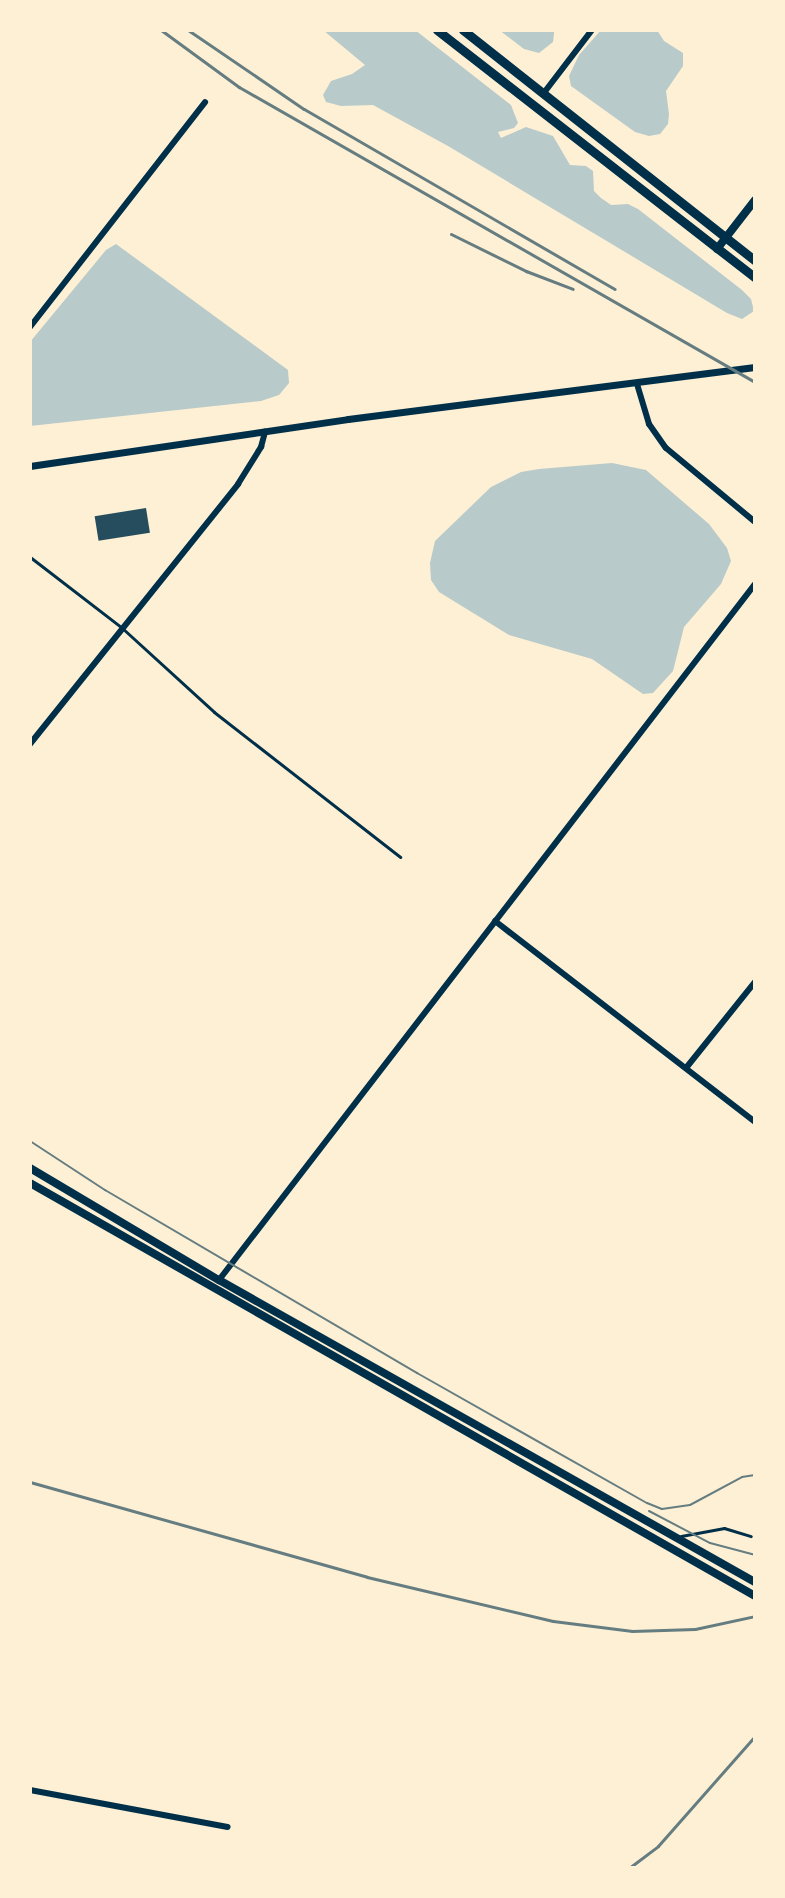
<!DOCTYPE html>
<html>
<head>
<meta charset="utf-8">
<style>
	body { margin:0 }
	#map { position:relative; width:785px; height:1898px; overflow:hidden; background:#fdf0d5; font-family:Lato,sans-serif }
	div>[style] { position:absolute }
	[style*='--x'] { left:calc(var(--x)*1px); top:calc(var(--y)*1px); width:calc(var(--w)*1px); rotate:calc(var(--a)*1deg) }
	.green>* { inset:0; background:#b9caca }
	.building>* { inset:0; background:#264d5e; transform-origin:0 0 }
	.service>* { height:3px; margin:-1.5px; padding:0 1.5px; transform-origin:1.5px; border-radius:1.5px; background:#003049 }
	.minor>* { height:6px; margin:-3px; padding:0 3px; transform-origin:3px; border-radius:3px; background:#003049 }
	.tertiary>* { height:7px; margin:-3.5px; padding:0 3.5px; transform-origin:3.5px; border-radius:3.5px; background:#003049 }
	.secondary>* { height:8px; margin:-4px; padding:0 4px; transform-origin:4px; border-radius:4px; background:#003049 }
	.primary>* { height:9px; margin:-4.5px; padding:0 4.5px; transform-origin:4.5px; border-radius:4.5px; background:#003049 }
	.tram>* { height:2px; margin:-1px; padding:0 1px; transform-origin:1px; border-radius:1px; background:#657d81 }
	.rail>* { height:3px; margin:-1.5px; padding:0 1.5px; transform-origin:1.5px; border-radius:1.5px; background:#657d81 }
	span { translate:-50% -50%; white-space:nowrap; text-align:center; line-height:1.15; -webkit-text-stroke:6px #fdf0d5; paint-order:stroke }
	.frame { position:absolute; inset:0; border:32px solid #fdf0d5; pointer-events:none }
</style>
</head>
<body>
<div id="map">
	<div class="green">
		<div style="clip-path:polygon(323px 30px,415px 30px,511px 105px,518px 123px,514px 128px,498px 132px,501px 138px,526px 127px,553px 136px,570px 165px,586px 166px,593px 171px,594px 191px,601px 198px,611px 205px,628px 204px,638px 209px,742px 290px,751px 299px,754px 311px,742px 319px,727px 313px,448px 146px,373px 105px,341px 106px,326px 102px,323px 95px,331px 81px,352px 74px,365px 65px)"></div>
		<div style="clip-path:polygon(499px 30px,554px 30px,554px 34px,553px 42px,539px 53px,524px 49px)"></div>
		<div style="clip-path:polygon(601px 30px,657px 30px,664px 41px,683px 53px,683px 66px,666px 91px,669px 114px,668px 124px,660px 134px,649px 136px,635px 132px,571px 86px,569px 76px,579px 55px)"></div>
		<div style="clip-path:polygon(116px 244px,288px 370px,289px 383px,279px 395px,261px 401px,30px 426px,30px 342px,106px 250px)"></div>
		<div style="clip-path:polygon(612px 463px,646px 470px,709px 524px,727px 548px,731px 561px,721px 584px,684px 627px,673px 671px,653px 693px,643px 694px,592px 659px,509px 635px,439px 592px,431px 580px,430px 563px,435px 541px,491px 487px,521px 472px,539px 469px)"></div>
	</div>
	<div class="building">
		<div style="left:146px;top:508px;width:25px;height:52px;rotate:81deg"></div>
	</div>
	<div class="service">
		<div style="--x:30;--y:557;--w:115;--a:37.6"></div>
		<div style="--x:121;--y:627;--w:126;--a:42.4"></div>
		<div style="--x:214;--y:712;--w:236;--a:37.9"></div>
		<div style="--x:681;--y:1536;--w:44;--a:-10.5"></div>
		<div style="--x:724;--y:1528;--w:28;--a:17"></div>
	</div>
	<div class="minor">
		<div style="--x:543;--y:94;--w:81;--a:-52.6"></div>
		<div style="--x:30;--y:327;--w:285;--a:-52.1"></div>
		<div style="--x:637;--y:384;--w:42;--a:73.3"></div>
		<div style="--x:649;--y:424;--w:29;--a:55"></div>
		<div style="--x:666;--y:448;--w:116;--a:39.7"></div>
		<div style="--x:30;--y:744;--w:333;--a:-51.3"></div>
		<div style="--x:238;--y:484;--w:44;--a:-58.1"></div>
		<div style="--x:261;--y:447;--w:16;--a:-75"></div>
		<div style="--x:495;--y:921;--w:329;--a:37.7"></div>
		<div style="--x:686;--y:1068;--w:110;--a:-51.3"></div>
		<div style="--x:219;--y:1280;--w:878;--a:-52.4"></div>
		<div style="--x:30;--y:1790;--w:201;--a:10.6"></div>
	</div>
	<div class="tertiary">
		<div style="--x:30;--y:466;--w:321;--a:-8.4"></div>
		<div style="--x:348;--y:419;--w:410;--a:-7.3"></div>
	</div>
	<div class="secondary">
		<div style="--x:717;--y:249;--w:62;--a:-52.2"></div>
		<div style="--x:30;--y:1168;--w:220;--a:30.7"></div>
		<div style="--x:219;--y:1280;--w:615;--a:29.4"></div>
		<div style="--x:30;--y:1183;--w:834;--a:29.67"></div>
	</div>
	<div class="primary">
		<div style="--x:437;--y:30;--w:403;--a:37.9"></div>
		<div style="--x:463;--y:30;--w:372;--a:38.3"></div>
	</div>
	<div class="tram">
		<div style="--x:30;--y:1141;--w:90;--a:33.2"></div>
		<div style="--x:105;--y:1190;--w:362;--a:30.4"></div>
		<div style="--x:417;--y:1373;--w:264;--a:29.5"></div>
		<div style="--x:647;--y:1503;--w:16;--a:22"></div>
		<div style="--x:662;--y:1509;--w:28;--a:-8"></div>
		<div style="--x:690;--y:1505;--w:59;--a:-28.3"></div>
		<div style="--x:742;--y:1477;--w:13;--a:-9"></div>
		<div style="--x:649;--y:1511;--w:69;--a:27.7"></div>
		<div style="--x:710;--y:1543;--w:47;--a:14.9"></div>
	</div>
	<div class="rail">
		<div style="--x:161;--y:30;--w:97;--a:36.2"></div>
		<div style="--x:239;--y:87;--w:594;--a:29.76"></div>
		<div style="--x:188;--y:30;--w:140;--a:34.3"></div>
		<div style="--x:304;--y:109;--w:359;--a:30.1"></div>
		<div style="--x:451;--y:234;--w:84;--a:26.3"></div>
		<div style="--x:526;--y:271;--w:50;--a:21"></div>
		<div style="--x:30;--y:1482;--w:350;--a:15.7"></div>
		<div style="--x:367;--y:1577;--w:191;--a:13.3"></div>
		<div style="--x:553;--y:1621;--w:80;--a:7.2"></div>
		<div style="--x:632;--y:1631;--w:63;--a:-1.8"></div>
		<div style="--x:695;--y:1629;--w:61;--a:-12.2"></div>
		<div style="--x:629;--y:1868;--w:36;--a:-37"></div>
		<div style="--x:658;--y:1846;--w:147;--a:-48.6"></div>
	</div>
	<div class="frame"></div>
</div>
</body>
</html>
